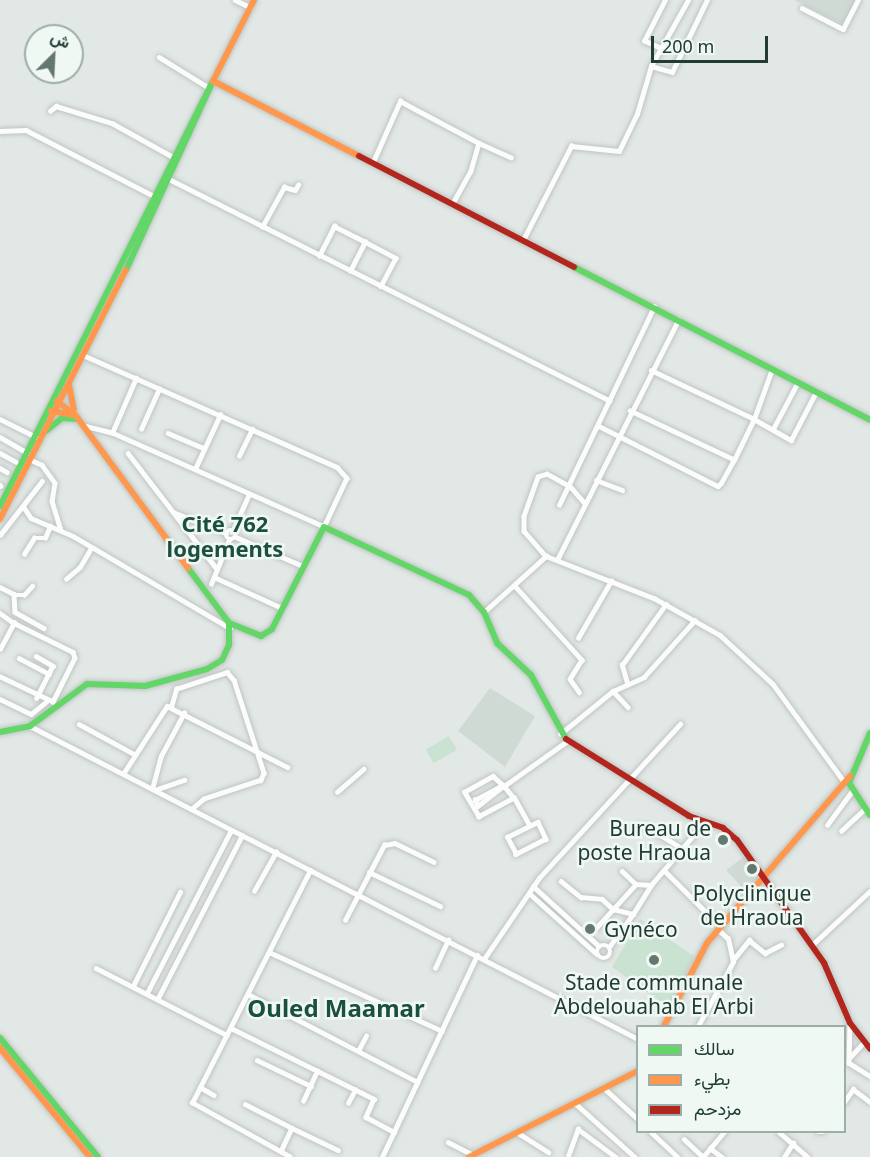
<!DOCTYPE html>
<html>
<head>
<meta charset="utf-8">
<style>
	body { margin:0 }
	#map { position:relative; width:870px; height:1157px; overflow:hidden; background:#e2e8e5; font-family:"Noto Sans",Vazirmatn,sans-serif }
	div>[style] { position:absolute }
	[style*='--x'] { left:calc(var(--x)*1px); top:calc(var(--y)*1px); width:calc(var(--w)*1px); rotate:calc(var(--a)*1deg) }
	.built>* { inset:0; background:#d0dad5 }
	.green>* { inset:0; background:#cae2d1; transform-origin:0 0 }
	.roads { filter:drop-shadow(0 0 2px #bfc5c2) drop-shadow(0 0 2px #bfc5c2) }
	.street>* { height:4.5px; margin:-2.25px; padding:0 2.25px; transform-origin:2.25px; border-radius:2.25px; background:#fbfcfb }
	.street>.ring { margin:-2.25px; padding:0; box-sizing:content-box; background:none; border:4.5px solid #fbfcfb; border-radius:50% }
	.fast>* { height:6px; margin:-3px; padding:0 3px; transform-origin:3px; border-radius:3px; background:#63d668 }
	.slow>* { height:6px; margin:-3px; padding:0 3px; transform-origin:3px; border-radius:3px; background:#ff974d }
	.jam>* { height:6px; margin:-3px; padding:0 3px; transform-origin:3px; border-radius:3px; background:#b3261e }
	.dots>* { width:16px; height:16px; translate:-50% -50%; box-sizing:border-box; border:3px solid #f0f8f4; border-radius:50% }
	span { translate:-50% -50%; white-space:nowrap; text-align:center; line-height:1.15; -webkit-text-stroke:5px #f0f8f4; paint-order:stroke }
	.poi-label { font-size:21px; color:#203c34 }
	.right { translate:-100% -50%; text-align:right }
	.left { translate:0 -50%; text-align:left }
	.neighbourhood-label { font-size:22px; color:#1b4f41; font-weight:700 }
	.quarter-label { font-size:24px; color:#1b4f41; font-weight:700 }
	.legend { position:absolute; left:636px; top:1025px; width:210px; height:108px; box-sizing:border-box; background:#f0f8f4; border:2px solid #9dada7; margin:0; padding:8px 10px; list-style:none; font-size:18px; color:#203c34 }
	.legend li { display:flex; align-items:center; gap:12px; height:30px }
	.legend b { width:30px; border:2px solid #9dada7 }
	.north { position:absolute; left:24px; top:24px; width:60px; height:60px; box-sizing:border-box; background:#f0f8f4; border:2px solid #9dada7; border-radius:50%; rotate:24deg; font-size:16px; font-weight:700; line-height:24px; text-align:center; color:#203c34 }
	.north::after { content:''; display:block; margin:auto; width:21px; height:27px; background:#647872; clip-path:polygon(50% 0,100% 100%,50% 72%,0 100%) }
	.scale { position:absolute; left:651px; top:36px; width:117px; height:27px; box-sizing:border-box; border:3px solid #203c34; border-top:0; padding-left:8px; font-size:18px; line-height:21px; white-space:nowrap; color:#203c34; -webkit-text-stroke:4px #f0f8f4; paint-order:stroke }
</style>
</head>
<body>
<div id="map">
	<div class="built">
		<div style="clip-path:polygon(794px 0,855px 0,843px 24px)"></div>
		<div style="clip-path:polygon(490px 688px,535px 716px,505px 767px,458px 731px)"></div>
		<div style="clip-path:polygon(745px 856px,760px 874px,748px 894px,726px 870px)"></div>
	</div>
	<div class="green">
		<div style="left:449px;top:736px;width:16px;height:27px;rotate:60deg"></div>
		<div style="clip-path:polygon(640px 919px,695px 957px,668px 1007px,612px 967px)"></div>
	</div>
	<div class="roads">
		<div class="street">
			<div style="--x:235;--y:0;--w:17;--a:25"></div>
			<div style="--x:802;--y:8;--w:46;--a:27.1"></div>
			<div style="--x:843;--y:29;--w:33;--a:-63"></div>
			<div style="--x:660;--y:48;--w:17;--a:-156"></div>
			<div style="--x:644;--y:41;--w:46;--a:-62.9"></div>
			<div style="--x:159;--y:57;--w:57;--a:31.5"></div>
			<div style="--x:651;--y:66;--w:22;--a:16"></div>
			<div style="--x:672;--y:72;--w:80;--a:-64.1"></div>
			<div style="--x:50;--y:111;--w:8;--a:-40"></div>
			<div style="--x:56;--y:106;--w:59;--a:16.9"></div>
			<div style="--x:112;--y:123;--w:70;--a:29.1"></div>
			<div style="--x:0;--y:131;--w:26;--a:-2"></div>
			<div style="--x:26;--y:130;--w:144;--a:27.3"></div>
			<div style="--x:479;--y:143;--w:35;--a:24"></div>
			<div style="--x:373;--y:162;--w:67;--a:-66.1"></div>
			<div style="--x:400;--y:101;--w:89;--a:28"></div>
			<div style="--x:479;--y:143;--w:29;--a:106"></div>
			<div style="--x:471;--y:171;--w:38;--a:119"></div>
			<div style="--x:171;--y:180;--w:491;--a:26.7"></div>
			<div style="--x:262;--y:227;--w:46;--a:-61.2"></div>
			<div style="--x:284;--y:187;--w:11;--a:15"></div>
			<div style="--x:295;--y:190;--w:6;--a:-59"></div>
			<div style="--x:523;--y:240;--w:106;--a:-62.9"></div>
			<div style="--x:571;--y:146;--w:48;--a:5.9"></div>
			<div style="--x:619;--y:151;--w:41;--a:-64.1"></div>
			<div style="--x:637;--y:114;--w:50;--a:-73.7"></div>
			<div style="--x:651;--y:66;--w:76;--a:-60.7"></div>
			<div style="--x:319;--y:256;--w:34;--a:-63"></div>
			<div style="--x:334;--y:226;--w:25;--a:27"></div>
			<div style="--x:356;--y:237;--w:45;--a:27.7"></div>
			<div style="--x:396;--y:258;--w:32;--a:118"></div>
			<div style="--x:350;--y:271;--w:33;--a:-63"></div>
			<div style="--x:83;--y:355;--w:278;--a:23.8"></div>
			<div style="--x:337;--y:467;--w:15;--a:48"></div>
			<div style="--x:347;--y:478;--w:54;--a:115.1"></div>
			<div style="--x:324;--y:527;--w:232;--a:-156.1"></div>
			<div style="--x:112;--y:433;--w:29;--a:-166"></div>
			<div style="--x:651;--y:370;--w:114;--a:25.4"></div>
			<div style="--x:754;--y:419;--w:53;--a:-70.2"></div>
			<div style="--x:0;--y:419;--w:40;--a:26.6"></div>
			<div style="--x:599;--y:426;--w:133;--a:26.8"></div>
			<div style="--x:718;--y:486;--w:4;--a:-45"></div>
			<div style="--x:721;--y:483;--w:26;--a:-61"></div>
			<div style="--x:734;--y:460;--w:115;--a:-154.8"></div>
			<div style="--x:141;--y:429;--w:44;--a:-65.8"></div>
			<div style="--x:773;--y:429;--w:53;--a:-62"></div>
			<div style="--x:112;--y:433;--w:60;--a:-66.4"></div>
			<div style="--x:168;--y:433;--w:39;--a:23"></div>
			<div style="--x:0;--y:437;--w:32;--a:30"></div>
			<div style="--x:0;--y:453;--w:18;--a:29"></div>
			<div style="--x:128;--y:453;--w:146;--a:52.5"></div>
			<div style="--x:239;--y:456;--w:30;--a:-64"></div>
			<div style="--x:31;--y:460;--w:12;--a:24"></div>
			<div style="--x:42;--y:465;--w:22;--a:54"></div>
			<div style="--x:55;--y:483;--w:18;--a:99"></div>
			<div style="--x:52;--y:501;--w:30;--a:73"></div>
			<div style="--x:734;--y:460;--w:46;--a:-64"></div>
			<div style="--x:754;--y:419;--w:43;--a:29.6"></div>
			<div style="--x:791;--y:440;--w:54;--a:-62.5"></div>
			<div style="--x:0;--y:468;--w:8;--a:30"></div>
			<div style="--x:195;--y:469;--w:60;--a:-65.2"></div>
			<div style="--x:596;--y:480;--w:28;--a:21"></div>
			<div style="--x:0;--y:485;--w:1;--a:45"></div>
			<div style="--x:585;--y:504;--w:23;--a:-131"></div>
			<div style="--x:570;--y:487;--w:26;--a:-151"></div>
			<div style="--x:547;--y:474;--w:9;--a:162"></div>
			<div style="--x:538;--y:477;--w:41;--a:109.7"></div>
			<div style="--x:524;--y:516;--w:15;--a:90"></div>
			<div style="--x:524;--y:531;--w:33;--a:49"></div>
			<div style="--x:546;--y:556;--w:116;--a:21.3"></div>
			<div style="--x:654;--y:598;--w:76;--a:29.3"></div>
			<div style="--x:720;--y:635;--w:72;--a:42.8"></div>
			<div style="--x:773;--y:684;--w:119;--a:53.9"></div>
			<div style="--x:559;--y:505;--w:220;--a:-64.4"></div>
			<div style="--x:23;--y:506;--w:14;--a:56"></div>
			<div style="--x:31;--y:518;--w:46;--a:23.2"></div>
			<div style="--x:73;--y:536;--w:182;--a:30.4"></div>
			<div style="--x:173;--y:512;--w:57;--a:21.6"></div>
			<div class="ring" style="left:226px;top:530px;width:5.5px;height:5.5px"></div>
			<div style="--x:233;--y:530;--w:39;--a:-66"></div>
			<div style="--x:0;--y:535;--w:68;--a:-52.1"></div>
			<div style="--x:236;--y:537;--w:73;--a:23.4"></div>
			<div style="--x:24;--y:554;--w:19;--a:-58"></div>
			<div style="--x:34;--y:538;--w:11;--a:0"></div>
			<div style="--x:45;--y:538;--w:13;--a:-67"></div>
			<div style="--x:557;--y:560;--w:269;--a:-63.2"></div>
			<div style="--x:214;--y:577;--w:75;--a:24.5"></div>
			<div style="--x:66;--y:579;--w:18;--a:-41"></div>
			<div style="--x:80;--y:567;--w:22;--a:-60"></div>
			<div style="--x:211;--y:584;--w:48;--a:-67.8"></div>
			<div style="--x:515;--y:586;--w:100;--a:47.8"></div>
			<div style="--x:582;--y:660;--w:22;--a:122"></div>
			<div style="--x:570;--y:679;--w:16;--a:55"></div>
			<div style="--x:0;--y:587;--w:16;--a:27"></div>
			<div style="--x:14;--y:594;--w:18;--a:87"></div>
			<div style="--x:15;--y:612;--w:33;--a:29"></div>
			<div style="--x:15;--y:595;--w:9;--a:0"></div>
			<div style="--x:24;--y:595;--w:12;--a:-48"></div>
			<div style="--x:484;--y:612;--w:84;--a:-42.1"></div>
			<div style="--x:0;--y:613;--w:17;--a:36"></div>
			<div style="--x:578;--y:638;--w:66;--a:-59.9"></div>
			<div style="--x:0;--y:649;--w:30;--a:-62"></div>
			<div style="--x:14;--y:623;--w:66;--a:26.2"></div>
			<div style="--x:73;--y:652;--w:6;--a:72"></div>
			<div style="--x:75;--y:658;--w:49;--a:116.6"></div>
			<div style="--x:53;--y:702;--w:59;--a:-154.7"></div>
			<div style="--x:36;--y:656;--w:20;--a:30"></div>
			<div style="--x:53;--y:666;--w:36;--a:117"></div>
			<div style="--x:19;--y:658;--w:34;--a:28"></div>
			<div style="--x:627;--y:683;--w:19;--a:-106"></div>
			<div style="--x:622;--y:665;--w:75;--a:-54.2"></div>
			<div style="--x:613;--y:691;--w:22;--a:47"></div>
			<div style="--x:0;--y:699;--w:34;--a:26"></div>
			<div style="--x:31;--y:714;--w:19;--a:-39"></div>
			<div style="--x:171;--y:707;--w:19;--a:-74"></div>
			<div style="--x:176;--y:689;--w:54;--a:-18.4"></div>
			<div style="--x:227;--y:672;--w:11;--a:49"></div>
			<div style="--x:234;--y:680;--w:98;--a:72.1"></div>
			<div style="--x:264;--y:773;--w:8;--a:113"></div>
			<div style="--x:261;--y:780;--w:60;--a:161.6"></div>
			<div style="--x:204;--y:799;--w:16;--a:140"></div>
			<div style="--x:79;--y:724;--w:63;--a:28.6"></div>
			<div style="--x:30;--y:726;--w:684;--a:27.24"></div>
			<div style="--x:560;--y:734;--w:68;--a:-39.1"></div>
			<div style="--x:613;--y:691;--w:34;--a:-24"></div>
			<div style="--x:644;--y:677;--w:76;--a:-48.2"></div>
			<div style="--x:123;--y:774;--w:81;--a:-57.1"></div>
			<div style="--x:167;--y:706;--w:135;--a:26.9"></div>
			<div style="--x:504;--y:786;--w:33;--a:142"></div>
			<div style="--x:478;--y:806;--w:7;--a:-117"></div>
			<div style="--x:475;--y:800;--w:27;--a:-28"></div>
			<div style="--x:499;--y:787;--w:5;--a:-11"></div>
			<div style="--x:504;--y:786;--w:16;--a:50"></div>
			<div style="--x:152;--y:789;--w:34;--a:-75"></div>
			<div style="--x:161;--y:756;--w:49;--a:-61.9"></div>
			<div style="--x:155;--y:790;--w:31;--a:-19"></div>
			<div style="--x:337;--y:792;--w:35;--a:-41"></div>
			<div style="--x:538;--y:822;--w:19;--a:65"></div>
			<div style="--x:546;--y:839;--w:34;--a:153"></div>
			<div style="--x:516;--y:854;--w:19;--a:-118"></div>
			<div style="--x:507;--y:837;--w:34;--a:-26"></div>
			<div style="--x:529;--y:825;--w:31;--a:-119"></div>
			<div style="--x:514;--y:798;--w:40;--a:152"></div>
			<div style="--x:479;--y:817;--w:29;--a:-121"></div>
			<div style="--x:464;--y:792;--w:33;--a:-29"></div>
			<div style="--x:493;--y:776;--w:15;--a:42"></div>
			<div style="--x:504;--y:786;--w:76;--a:-35.4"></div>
			<div style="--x:827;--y:825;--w:42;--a:-53.7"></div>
			<div style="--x:639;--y:826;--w:9;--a:6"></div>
			<div style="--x:648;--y:827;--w:41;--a:32.2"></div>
			<div style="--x:841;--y:831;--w:33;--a:-43"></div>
			<div style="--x:622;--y:871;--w:19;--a:43"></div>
			<div style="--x:665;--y:871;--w:79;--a:45"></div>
			<div style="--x:369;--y:872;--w:79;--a:25.6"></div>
			<div style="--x:561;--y:881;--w:26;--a:39"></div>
			<div style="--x:581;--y:897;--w:21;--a:5"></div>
			<div style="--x:602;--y:899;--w:15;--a:42"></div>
			<div style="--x:613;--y:909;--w:21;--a:14"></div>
			<div style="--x:633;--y:914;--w:34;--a:-58"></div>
			<div style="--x:651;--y:885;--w:82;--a:-49.5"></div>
			<div style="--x:533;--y:886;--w:89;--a:42.3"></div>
			<div style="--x:254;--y:891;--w:45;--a:-60.6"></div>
			<div style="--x:529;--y:893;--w:91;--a:41.9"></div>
			<div style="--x:345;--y:920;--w:85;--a:-62.5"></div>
			<div style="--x:384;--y:845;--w:11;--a:-10"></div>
			<div style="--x:395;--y:843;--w:43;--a:26"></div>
			<div style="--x:596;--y:928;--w:59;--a:-47.7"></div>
			<div style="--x:636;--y:884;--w:15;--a:4"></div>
			<div class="ring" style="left:597px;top:945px;width:9.5px;height:9.5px"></div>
			<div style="--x:812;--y:945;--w:79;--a:-43"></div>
			<div style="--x:609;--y:947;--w:41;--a:-54"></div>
			<div style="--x:269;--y:952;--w:190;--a:24.5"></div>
			<div style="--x:484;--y:959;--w:98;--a:-55.8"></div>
			<div style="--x:539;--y:878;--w:209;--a:-47.5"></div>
			<div style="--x:733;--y:960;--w:26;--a:-51"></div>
			<div style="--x:749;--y:940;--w:21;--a:39"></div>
			<div style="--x:765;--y:953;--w:18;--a:-27"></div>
			<div style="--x:96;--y:968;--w:147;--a:27.1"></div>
			<div style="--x:435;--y:968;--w:31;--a:-65"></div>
			<div style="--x:133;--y:986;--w:105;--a:-63.4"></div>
			<div style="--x:147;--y:993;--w:183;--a:-62.7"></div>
			<div style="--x:248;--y:994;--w:191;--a:27.4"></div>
			<div style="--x:158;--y:998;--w:183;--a:-62.7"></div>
			<div style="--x:850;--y:1023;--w:40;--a:91.4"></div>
			<div style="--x:849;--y:1063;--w:25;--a:32"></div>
			<div style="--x:698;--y:1026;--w:73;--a:-61.3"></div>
			<div style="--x:733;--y:962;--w:24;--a:-102"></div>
			<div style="--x:728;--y:939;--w:13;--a:-138"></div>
			<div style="--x:231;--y:1028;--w:160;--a:26.4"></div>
			<div style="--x:374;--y:1099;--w:20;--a:114"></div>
			<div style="--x:366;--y:1117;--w:32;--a:28"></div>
			<div style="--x:358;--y:1051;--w:17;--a:-62"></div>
			<div style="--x:851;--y:1056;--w:19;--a:-47"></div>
			<div style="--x:257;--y:1060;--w:60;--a:25.7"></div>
			<div style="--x:200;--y:1087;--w:16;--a:30"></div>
			<div style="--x:605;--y:1089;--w:45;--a:42.3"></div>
			<div style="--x:303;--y:1101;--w:33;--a:-65"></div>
			<div style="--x:844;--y:1102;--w:16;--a:-55"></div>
			<div style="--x:853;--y:1089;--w:21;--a:37"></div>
			<div style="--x:348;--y:1103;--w:15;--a:-62"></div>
			<div style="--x:245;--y:1104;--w:53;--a:27.1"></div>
			<div style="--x:292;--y:1128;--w:26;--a:115"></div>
			<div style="--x:576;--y:1104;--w:79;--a:41.9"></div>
			<div style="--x:292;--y:1128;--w:51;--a:25.6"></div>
			<div style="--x:651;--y:1132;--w:37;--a:43"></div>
			<div style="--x:779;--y:1132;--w:38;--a:41"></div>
			<div style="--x:818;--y:1132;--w:5;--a:0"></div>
			<div style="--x:518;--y:1133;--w:36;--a:32"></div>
			<div style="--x:684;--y:1139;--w:26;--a:43"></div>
			<div style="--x:703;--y:1157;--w:33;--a:-50"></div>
			<div style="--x:448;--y:1142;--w:28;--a:27"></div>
			<div style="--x:710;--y:1148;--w:15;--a:37"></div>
			<div style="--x:568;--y:1156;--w:29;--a:-70"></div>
			<div style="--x:578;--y:1129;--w:47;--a:36.4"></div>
			<div style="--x:290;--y:1157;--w:112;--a:-151.1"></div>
			<div style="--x:192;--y:1103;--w:261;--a:-63.1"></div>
			<div style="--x:382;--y:1157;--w:223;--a:-64.8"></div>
			<div style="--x:784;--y:1157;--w:17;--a:-57"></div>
		</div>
		<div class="fast">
			<div style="--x:574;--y:267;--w:333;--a:27.3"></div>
			<div style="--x:126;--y:270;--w:208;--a:-65.3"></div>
			<div style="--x:46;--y:431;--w:21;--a:-39"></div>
			<div style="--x:62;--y:418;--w:16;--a:4"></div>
			<div style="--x:0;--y:506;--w:475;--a:-63.4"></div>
			<div style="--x:229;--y:623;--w:35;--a:22"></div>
			<div style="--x:261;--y:636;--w:13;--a:-32"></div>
			<div style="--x:272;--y:629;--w:114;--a:-63"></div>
			<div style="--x:324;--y:527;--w:160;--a:25.1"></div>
			<div style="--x:469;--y:595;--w:23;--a:49"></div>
			<div style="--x:484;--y:612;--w:34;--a:67"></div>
			<div style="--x:497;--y:643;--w:47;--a:43.3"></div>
			<div style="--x:531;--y:675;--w:73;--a:61.3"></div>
			<div style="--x:0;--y:732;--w:31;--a:-11"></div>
			<div style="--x:30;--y:726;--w:71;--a:-36.4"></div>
			<div style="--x:87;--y:684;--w:58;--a:2"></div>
			<div style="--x:145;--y:686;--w:64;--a:-15.3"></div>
			<div style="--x:207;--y:669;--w:17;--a:-31"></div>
			<div style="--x:222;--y:660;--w:17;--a:-65"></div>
			<div style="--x:229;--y:645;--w:22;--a:-90"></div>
			<div style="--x:229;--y:623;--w:69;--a:-126.7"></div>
			<div style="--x:870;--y:733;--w:54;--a:112.8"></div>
			<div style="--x:849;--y:783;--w:38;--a:57"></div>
			<div style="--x:0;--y:1038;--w:154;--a:50.5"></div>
		</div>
		<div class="slow">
			<div style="--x:254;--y:0;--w:91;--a:116.8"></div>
			<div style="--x:213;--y:81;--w:164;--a:27.2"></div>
			<div style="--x:69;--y:385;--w:25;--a:79"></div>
			<div style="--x:57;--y:401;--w:24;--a:38"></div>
			<div style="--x:76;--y:416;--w:189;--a:53.6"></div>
			<div style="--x:51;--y:411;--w:22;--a:10"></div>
			<div style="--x:0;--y:519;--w:279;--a:-63.2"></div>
			<div style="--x:664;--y:1026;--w:93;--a:-62.6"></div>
			<div style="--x:707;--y:943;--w:220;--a:-49.4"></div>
			<div style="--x:0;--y:1048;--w:141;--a:50.5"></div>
			<div style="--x:469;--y:1157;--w:190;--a:-27"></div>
		</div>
		<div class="jam">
			<div style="--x:359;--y:156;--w:242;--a:27.3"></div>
			<div style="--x:566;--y:739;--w:145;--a:32"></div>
			<div style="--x:689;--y:816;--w:36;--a:19"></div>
			<div style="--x:723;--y:828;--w:18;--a:41"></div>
			<div style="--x:737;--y:840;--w:151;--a:54.7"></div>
			<div style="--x:824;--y:963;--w:65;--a:66.6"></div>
			<div style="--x:850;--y:1023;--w:33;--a:52"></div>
		</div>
	</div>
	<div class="dots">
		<div style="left:723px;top:840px;background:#647872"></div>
		<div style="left:752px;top:869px;background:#647872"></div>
		<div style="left:590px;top:929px;background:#647872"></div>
		<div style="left:654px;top:960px;background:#647872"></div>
	</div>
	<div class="poi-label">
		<span class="right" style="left:711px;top:840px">Bureau de<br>poste Hraoua</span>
		<span style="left:752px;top:905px">Polyclinique<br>de Hraoua</span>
		<span class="left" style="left:604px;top:929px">Gynéco</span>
		<span style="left:654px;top:994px">Stade communale<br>Abdelouahab El Arbi</span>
	</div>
	<div class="neighbourhood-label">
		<span style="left:225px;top:536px">Cité 762<br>logements</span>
	</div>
	<div class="quarter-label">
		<span style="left:336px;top:1008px">Ouled Maamar</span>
	</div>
	<ul class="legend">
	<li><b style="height:8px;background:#63d668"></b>سالك</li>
	<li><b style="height:8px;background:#ff974d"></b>بطيء</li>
	<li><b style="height:8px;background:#b3261e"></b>مزدحم</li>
	</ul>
	<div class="north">ش</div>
	<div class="scale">200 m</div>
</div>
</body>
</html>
